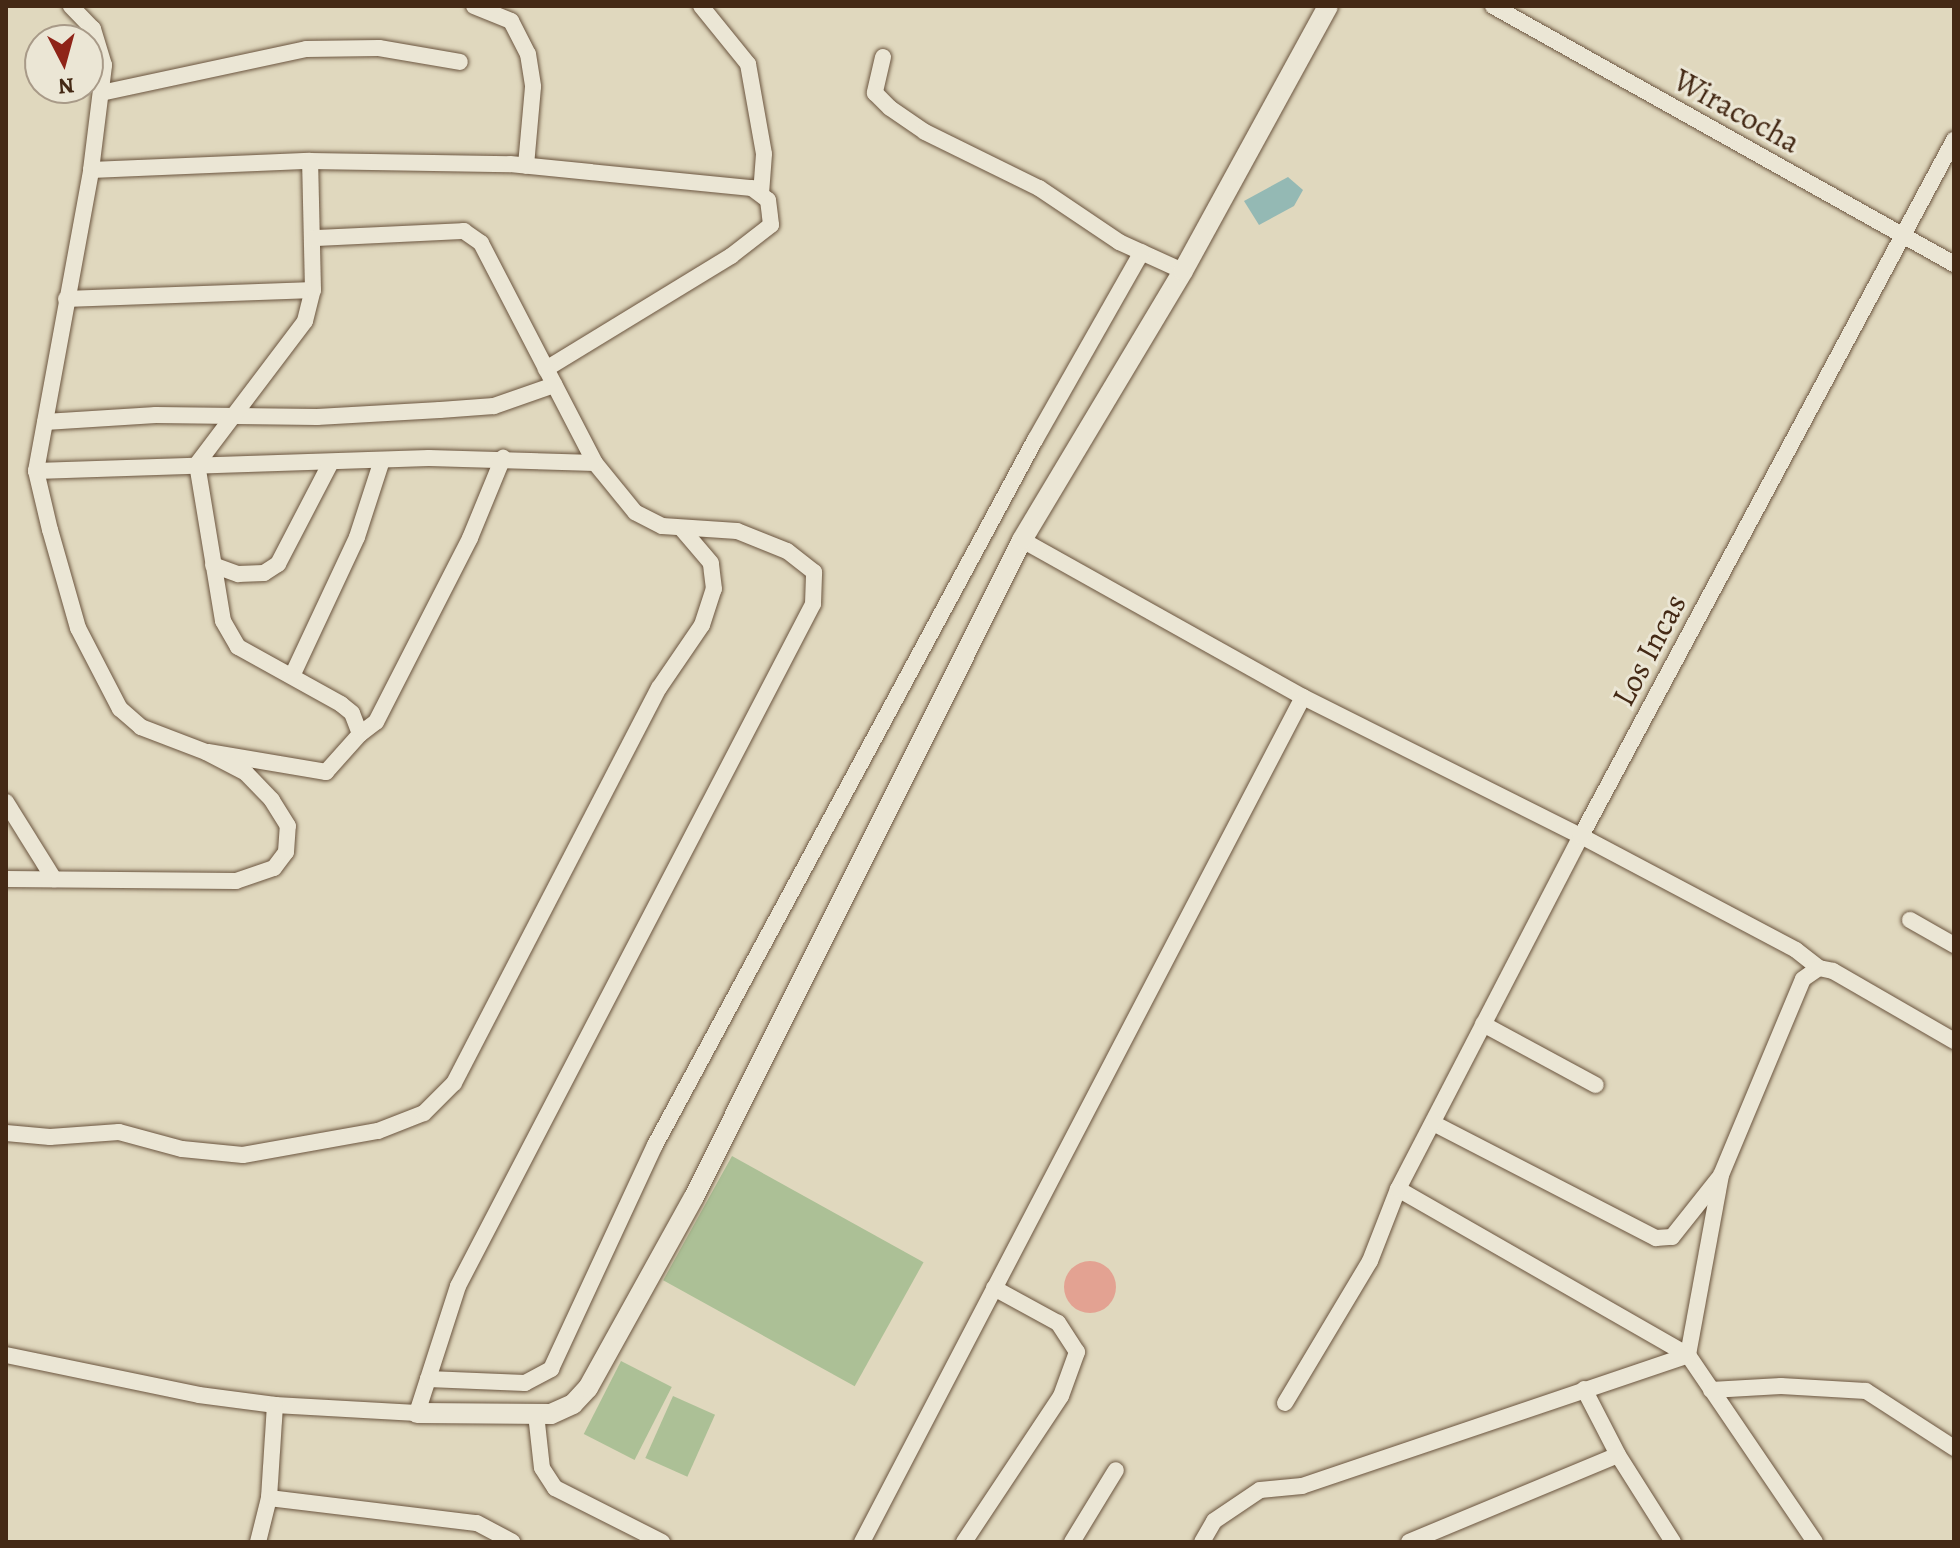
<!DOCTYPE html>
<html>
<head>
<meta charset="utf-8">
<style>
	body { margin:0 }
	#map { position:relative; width:1960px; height:1548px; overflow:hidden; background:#e0d8be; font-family:Alegreya,serif }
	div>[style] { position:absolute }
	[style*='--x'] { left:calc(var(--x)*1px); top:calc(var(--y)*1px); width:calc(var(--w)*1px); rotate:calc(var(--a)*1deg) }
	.green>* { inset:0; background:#acc096; transform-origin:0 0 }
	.water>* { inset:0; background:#94b9b4 }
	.building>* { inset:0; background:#e3a292 }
	.round { border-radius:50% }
	.roads { filter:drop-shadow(0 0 2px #6b553f) drop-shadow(0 0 2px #6b553f) }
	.minor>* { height:16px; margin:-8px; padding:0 8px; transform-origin:8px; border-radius:8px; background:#ebe6d5 }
	.tertiary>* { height:20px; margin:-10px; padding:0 10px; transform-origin:10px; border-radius:10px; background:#ebe6d5 }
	span { translate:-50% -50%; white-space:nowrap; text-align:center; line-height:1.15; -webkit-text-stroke:6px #ebe6d5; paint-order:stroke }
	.street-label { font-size:32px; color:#442915 }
	.frame { position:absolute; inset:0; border:8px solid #442915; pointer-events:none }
	.north { position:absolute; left:24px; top:24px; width:80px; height:80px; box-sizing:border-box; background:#ebe6d5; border:2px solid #a89a88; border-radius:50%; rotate:174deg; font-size:22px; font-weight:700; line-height:32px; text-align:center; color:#442915 }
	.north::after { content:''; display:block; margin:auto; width:28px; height:36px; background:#8f2418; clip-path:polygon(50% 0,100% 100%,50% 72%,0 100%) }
</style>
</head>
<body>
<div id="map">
	<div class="green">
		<div style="left:732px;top:1156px;width:219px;height:142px;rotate:29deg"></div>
		<div style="left:621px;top:1361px;width:57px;height:82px;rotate:27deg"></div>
		<div style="left:673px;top:1396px;width:46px;height:68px;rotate:24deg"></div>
	</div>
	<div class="water">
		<div style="clip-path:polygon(1288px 177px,1303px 190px,1294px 206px,1259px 225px,1244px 201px)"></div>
	</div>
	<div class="building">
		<div class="round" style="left:1064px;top:1261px;width:52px;height:52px"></div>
	</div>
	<div class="roads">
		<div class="minor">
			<div style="--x:474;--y:6;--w:40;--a:22"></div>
			<div style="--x:511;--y:21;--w:37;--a:63"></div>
			<div style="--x:528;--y:54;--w:33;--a:81"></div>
			<div style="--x:533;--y:87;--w:79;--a:95.1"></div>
			<div style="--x:701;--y:6;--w:75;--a:51"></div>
			<div style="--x:748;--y:64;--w:91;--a:79.9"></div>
			<div style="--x:764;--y:154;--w:40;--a:94.3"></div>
			<div style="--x:1493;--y:6;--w:528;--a:29.23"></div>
			<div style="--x:883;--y:57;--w:37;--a:103"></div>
			<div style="--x:875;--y:93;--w:21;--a:45"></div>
			<div style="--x:890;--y:108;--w:42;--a:34.4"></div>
			<div style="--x:925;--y:132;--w:127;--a:26.2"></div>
			<div style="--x:1039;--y:188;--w:97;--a:34"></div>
			<div style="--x:1119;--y:242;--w:70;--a:24.4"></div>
			<div style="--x:101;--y:93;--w:210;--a:-12.1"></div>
			<div style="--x:306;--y:49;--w:73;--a:-0.8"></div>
			<div style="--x:379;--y:48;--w:82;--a:9.8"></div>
			<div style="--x:91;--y:170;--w:219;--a:-2.4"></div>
			<div style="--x:310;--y:161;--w:200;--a:0.9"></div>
			<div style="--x:510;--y:164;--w:243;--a:5.7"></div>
			<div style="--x:752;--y:188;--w:20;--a:37"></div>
			<div style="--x:768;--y:200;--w:25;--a:83"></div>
			<div style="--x:771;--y:225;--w:51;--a:142.2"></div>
			<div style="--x:731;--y:256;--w:217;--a:148.6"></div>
			<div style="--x:66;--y:299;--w:247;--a:-2.1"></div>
			<div style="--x:45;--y:422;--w:111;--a:-3.6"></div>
			<div style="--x:156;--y:415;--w:161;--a:0.7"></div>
			<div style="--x:317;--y:417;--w:123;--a:-3.3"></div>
			<div style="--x:440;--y:410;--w:54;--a:-4.2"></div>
			<div style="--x:494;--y:406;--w:64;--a:-19.3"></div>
			<div style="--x:36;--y:471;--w:393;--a:-1.9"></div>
			<div style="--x:429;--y:458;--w:166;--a:1.7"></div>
			<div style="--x:1022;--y:540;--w:322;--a:29.2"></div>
			<div style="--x:1303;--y:697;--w:311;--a:26.6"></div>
			<div style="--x:1581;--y:836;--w:243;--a:27.9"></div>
			<div style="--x:1796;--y:950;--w:29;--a:38"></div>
			<div style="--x:213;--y:565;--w:27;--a:20"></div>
			<div style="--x:238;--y:574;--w:26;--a:-2"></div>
			<div style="--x:264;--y:573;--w:17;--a:-33"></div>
			<div style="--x:278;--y:564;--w:115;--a:-62.5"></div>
			<div style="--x:292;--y:676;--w:153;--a:-64.9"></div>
			<div style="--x:357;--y:537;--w:81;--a:-72"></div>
			<div style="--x:360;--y:734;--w:20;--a:-37"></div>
			<div style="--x:376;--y:722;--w:207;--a:-62.9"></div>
			<div style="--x:470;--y:538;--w:87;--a:-67.6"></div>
			<div style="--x:208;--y:752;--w:120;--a:9.6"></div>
			<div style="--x:326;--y:772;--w:51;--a:-48.2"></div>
			<div style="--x:360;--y:734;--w:22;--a:-111"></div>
			<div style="--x:352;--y:713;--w:14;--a:-141"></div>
			<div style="--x:341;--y:704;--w:118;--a:-151"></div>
			<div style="--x:238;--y:647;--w:30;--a:-120"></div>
			<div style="--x:223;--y:621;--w:159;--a:-99.4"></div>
			<div style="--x:197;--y:464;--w:179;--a:-52.9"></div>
			<div style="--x:305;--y:321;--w:32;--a:-76"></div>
			<div style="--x:313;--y:290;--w:129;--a:-91.3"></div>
			<div style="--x:6;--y:802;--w:91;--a:58.1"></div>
			<div style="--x:6;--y:879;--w:230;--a:0.5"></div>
			<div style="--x:236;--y:881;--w:40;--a:-18.9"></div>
			<div style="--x:274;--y:868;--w:20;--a:-53"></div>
			<div style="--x:286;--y:852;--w:26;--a:-86"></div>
			<div style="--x:288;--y:826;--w:31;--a:-122"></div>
			<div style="--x:272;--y:800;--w:37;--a:-134"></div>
			<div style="--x:246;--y:773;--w:45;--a:-152.3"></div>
			<div style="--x:206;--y:752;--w:70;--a:-159"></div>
			<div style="--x:141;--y:727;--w:28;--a:-139"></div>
			<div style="--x:120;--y:709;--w:91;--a:-117.4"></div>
			<div style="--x:78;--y:628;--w:102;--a:-105.9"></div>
			<div style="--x:50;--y:530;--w:61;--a:-103.3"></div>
			<div style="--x:36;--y:471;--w:306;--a:-79.6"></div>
			<div style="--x:91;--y:170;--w:106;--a:-82.9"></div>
			<div style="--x:104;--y:65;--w:38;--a:-107"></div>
			<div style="--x:93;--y:29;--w:32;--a:-134"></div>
			<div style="--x:1910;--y:920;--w:51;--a:29.6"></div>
			<div style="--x:1483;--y:1024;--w:128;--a:28.4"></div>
			<div style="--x:1433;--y:1123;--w:251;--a:27.3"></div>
			<div style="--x:1656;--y:1238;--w:16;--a:-4"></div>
			<div style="--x:1672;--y:1237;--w:75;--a:-51.5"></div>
			<div style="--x:6;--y:1133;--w:44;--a:5.2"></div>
			<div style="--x:50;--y:1137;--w:69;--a:-4.1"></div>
			<div style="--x:119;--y:1132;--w:65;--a:15.1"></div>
			<div style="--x:182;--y:1149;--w:61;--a:5.6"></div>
			<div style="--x:243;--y:1155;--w:137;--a:-10.1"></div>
			<div style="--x:378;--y:1131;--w:49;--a:-21.4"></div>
			<div style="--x:424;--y:1113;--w:42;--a:-45"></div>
			<div style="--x:454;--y:1083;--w:445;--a:-62.6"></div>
			<div style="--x:659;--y:688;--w:76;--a:-55.7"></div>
			<div style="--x:702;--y:625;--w:38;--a:-72"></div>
			<div style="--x:714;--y:589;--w:26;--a:-97"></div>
			<div style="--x:711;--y:563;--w:45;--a:-130.5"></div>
			<div style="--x:1398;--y:1189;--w:334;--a:29.8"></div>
			<div style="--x:1688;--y:1355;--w:226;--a:55.8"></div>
			<div style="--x:6;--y:1355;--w:197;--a:11.7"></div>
			<div style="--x:199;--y:1395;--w:77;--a:7.5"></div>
			<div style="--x:275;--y:1405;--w:142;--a:3.2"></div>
			<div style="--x:417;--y:1413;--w:133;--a:-72.1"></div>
			<div style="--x:458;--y:1286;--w:769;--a:-62.5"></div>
			<div style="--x:813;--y:604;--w:32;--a:-88"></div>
			<div style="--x:814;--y:572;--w:34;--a:-142"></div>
			<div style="--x:787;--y:551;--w:54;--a:-158.2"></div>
			<div style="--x:737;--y:531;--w:75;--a:-176.2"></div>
			<div style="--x:662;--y:526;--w:30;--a:-153"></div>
			<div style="--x:635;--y:512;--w:63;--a:-129.2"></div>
			<div style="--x:595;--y:463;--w:248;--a:-117.4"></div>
			<div style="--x:481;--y:243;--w:21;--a:-145"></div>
			<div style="--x:464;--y:231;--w:150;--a:177.3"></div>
			<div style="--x:1688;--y:1355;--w:183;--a:-79.6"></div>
			<div style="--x:1721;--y:1175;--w:212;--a:-67.3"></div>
			<div style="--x:1803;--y:979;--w:19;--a:-35"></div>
			<div style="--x:1819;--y:968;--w:14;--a:12"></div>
			<div style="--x:1833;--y:971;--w:140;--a:30"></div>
			<div style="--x:428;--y:1379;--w:97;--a:2.4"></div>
			<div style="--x:525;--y:1383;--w:30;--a:-28"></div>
			<div style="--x:551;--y:1369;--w:247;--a:-65.1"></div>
			<div style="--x:655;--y:1145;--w:801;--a:-61.68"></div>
			<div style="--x:1035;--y:440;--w:216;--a:-60.4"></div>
			<div style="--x:1584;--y:1389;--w:74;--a:62.7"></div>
			<div style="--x:1618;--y:1455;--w:103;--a:57.7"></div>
			<div style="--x:1711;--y:1390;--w:70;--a:-3.3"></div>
			<div style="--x:1781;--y:1386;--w:85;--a:3.4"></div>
			<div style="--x:1866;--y:1391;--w:105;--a:32.9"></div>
			<div style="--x:1285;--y:1403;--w:165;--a:-59.1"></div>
			<div style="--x:1370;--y:1261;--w:77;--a:-68.7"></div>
			<div style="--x:1398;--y:1189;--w:398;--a:-62.6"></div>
			<div style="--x:1581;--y:836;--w:790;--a:-61.81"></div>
			<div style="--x:275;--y:1405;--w:93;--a:93.7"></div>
			<div style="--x:269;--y:1498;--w:209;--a:6.9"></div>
			<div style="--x:477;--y:1523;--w:40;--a:28"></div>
			<div style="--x:536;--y:1414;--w:54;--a:83.7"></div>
			<div style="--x:542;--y:1468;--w:24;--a:57"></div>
			<div style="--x:555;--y:1488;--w:120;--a:26.8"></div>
			<div style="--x:258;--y:1542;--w:45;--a:-76"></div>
			<div style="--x:862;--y:1542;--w:953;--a:-62.44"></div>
			<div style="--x:964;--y:1542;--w:175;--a:-56.4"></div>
			<div style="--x:1061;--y:1396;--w:47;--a:-70"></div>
			<div style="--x:1077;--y:1352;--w:35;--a:-123"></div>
			<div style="--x:1058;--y:1323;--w:73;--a:-151.3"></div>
			<div style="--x:1072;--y:1542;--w:84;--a:-58.6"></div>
			<div style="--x:1202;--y:1542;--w:24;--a:-60"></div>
			<div style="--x:1214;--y:1521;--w:55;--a:-34"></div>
			<div style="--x:1260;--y:1490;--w:42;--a:-5.4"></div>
			<div style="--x:1302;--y:1486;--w:408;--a:-18.7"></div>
			<div style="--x:1409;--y:1542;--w:226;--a:-22.6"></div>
		</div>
		<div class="tertiary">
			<div style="--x:417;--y:1413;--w:134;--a:0.4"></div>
			<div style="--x:551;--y:1414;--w:24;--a:-24"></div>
			<div style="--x:573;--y:1404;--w:22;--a:-47"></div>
			<div style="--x:588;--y:1388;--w:218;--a:-61"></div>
			<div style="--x:694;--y:1197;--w:734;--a:-63.47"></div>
			<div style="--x:1022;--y:540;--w:313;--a:-59.1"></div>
			<div style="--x:1183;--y:271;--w:302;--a:-61.3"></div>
		</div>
	</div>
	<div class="street-label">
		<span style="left:1737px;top:111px;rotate:29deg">Wiracocha</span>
		<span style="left:1649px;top:650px;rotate:-62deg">Los Incas</span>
	</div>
	<div class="frame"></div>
	<div class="north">N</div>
</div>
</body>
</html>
